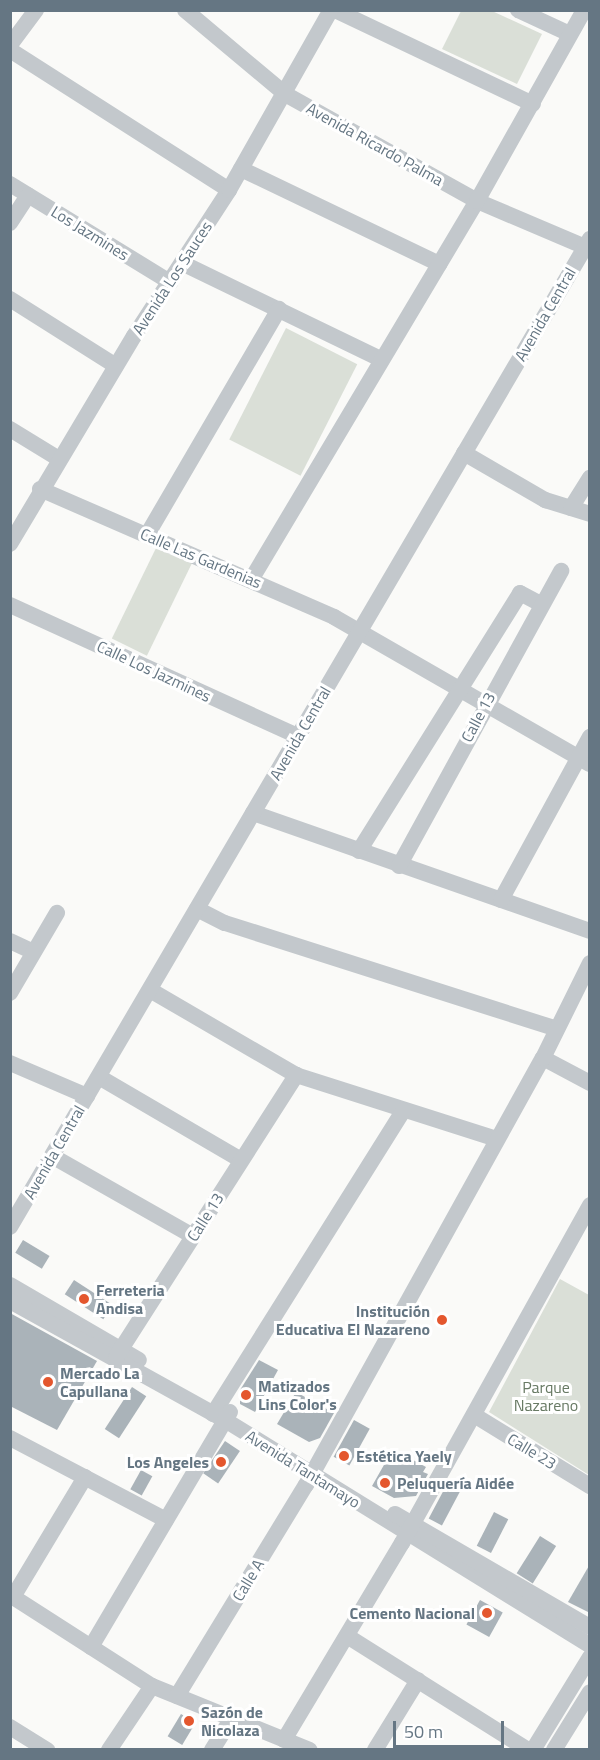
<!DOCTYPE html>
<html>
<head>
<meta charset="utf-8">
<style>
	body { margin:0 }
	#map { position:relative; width:600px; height:1760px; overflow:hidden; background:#fafaf8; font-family:"Titillium Web",sans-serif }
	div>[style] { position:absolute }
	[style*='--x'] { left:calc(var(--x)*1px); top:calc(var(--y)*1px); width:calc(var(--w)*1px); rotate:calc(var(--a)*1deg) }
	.green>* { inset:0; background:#dadfd7; transform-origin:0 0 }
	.building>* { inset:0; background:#aab3b9; transform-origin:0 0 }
	.minor>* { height:16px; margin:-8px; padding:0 8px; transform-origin:8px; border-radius:8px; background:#c3c8cc }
	.dots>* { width:16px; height:16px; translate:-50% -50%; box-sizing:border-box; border:3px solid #fff; border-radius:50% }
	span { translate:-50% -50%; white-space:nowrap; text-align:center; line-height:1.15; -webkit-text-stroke:6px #fff; paint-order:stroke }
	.street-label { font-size:16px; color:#657683 }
	.poi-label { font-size:16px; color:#657683; font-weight:700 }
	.left { translate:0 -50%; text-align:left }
	.right { translate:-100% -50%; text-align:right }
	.park-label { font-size:16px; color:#687a64 }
	.frame { position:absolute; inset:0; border:12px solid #657683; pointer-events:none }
	.scale { position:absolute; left:393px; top:1721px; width:111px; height:27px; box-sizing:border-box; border:3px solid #657683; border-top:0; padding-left:8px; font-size:18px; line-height:21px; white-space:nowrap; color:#657683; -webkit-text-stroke:4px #fff; paint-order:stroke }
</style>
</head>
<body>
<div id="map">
	<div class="green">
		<div style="clip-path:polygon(461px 11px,492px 11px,542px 34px,517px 84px,442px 49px)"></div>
		<div style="left:286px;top:328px;width:80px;height:125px;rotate:27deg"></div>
		<div style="left:157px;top:546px;width:39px;height:103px;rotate:26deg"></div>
		<div style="clip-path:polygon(560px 1279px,589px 1295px,589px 1475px,489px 1412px)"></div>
	</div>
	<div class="building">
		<div style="left:23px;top:1240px;width:31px;height:15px;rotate:31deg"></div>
		<div style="left:74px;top:1280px;width:46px;height:17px;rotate:33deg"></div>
		<div style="clip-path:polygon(10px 1313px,97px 1361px,57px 1430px,10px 1406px)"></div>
		<div style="clip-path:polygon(259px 1360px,278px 1370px,255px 1412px,240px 1404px,240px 1390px)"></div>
		<div style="left:132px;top:1387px;width:17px;height:50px;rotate:33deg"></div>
		<div style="clip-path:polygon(296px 1392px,334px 1413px,320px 1438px,309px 1442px,277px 1424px)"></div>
		<div style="left:354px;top:1420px;width:18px;height:42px;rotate:29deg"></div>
		<div style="left:225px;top:1441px;width:18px;height:39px;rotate:34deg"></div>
		<div style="clip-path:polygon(393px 1449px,426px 1467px,423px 1472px,428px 1474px,416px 1496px,394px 1498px,372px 1486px)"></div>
		<div style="left:141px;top:1470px;width:13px;height:22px;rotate:29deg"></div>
		<div style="left:447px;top:1484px;width:15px;height:39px;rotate:28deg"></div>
		<div style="left:494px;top:1512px;width:16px;height:38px;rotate:27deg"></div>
		<div style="left:540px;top:1536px;width:19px;height:44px;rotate:32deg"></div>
		<div style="clip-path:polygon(590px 1564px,590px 1613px,568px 1602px)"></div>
		<div style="left:480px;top:1600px;width:26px;height:28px;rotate:29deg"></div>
		<div style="left:181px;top:1714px;width:17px;height:26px;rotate:31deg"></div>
	</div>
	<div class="minor">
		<div style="--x:185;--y:10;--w:131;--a:40"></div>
		<div style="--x:285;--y:94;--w:220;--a:29.1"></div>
		<div style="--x:477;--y:201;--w:123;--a:23"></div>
		<div style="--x:335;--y:10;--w:219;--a:25.4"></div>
		<div style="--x:518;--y:10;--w:57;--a:24.8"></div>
		<div style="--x:10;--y:45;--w:44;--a:-53.4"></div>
		<div style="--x:10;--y:50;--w:260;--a:32.6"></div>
		<div style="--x:241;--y:169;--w:220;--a:25.6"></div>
		<div style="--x:10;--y:184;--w:188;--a:31.5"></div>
		<div style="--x:10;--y:223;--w:33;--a:-57"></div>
		<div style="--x:182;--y:263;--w:221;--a:25.8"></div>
		<div style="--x:10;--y:299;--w:125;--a:32.3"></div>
		<div style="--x:10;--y:429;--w:57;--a:31.5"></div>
		<div style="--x:464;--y:453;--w:94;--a:30.1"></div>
		<div style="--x:545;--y:500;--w:47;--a:17.3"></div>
		<div style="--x:40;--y:489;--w:321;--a:23.5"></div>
		<div style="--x:334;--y:617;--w:295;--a:29.9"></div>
		<div style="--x:571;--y:508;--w:36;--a:-58"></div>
		<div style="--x:147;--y:535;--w:262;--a:-59.7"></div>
		<div style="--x:10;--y:544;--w:242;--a:-59.2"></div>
		<div style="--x:134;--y:336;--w:174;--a:-56.9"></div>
		<div style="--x:229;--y:190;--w:207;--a:-60.5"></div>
		<div style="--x:251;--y:580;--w:441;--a:-59.2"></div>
		<div style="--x:477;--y:201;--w:219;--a:-60.7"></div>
		<div style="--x:10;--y:605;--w:316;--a:24.5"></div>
		<div style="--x:253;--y:813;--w:357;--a:19.3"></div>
		<div style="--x:359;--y:851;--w:304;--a:-58"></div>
		<div style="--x:520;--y:593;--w:24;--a:28"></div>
		<div style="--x:399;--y:866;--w:337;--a:-61.2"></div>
		<div style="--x:501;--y:900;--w:186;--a:-61.4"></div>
		<div style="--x:197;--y:909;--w:31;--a:27"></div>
		<div style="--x:225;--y:923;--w:346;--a:17.7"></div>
		<div style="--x:10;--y:941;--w:26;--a:25"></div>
		<div style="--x:150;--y:990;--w:169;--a:30.2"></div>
		<div style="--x:296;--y:1075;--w:211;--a:17.7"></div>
		<div style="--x:10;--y:993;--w:93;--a:-59.6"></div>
		<div style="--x:543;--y:1058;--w:53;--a:28"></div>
		<div style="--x:10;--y:1063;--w:84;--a:23.2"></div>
		<div style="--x:99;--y:1077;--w:164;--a:30.3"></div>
		<div style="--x:52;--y:1156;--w:162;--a:29.6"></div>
		<div style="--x:10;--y:1227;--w:1146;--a:-59.59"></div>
		<div style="--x:10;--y:1285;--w:149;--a:30.2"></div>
		<div style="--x:10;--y:1301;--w:246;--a:29"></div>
		<div style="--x:225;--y:1420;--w:429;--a:31.7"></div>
		<div style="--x:116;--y:1357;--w:335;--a:-57.4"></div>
		<div style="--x:213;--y:1414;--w:358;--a:-57.9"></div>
		<div style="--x:474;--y:1415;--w:136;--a:31.5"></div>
		<div style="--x:10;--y:1438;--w:176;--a:27.7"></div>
		<div style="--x:395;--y:1514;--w:225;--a:30.1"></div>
		<div style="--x:10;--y:1595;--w:169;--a:32.7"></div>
		<div style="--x:152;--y:1686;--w:170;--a:22.1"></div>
		<div style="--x:13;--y:1597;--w:140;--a:-59"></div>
		<div style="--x:347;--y:1636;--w:214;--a:32.2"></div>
		<div style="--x:91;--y:1647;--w:273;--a:-59.4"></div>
		<div style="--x:177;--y:1696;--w:247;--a:-58.6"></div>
		<div style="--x:306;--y:1485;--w:488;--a:-61"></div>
		<div style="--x:543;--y:1058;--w:106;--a:-63.7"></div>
		<div style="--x:10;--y:1727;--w:44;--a:31.9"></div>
		<div style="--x:284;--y:1740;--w:230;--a:-59.1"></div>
		<div style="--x:402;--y:1543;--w:387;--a:-60.9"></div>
		<div style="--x:109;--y:1750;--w:77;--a:-56.1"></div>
		<div style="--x:212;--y:1750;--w:38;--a:-58"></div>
		<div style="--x:375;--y:1750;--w:82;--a:-58.4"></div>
		<div style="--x:533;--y:1750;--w:109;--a:-58.5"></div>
		<div style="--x:554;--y:1750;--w:68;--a:-58.2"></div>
	</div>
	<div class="dots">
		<div style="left:84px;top:1299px;background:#e4572e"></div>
		<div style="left:442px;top:1320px;background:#e4572e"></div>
		<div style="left:48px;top:1382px;background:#e4572e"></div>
		<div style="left:246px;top:1395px;background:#e4572e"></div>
		<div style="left:344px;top:1456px;background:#e4572e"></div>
		<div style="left:221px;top:1462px;background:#e4572e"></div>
		<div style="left:385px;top:1483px;background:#e4572e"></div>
		<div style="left:487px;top:1613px;background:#e4572e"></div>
		<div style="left:189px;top:1721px;background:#e4572e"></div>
	</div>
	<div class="street-label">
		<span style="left:375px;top:144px;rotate:29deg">Avenida Ricardo Palma</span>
		<span style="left:90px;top:233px;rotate:32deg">Los Jazmines</span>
		<span style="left:172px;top:278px;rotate:-57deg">Avenida Los Sauces</span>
		<span style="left:545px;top:314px;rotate:-60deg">Avenida Central</span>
		<span style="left:201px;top:558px;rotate:23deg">Calle Las Gardenias</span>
		<span style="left:154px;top:671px;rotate:25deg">Calle Los Jazmines</span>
		<span style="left:478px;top:717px;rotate:-62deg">Calle 13</span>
		<span style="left:300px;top:733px;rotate:-60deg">Avenida Central</span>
		<span style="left:54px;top:1152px;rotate:-60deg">Avenida Central</span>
		<span style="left:205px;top:1217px;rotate:-58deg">Calle 13</span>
		<span style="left:532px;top:1451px;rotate:31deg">Calle 23</span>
		<span style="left:303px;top:1469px;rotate:32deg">Avenida Tantamayo</span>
		<span style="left:248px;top:1580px;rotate:-59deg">Calle A</span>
	</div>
	<div class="poi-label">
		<span class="left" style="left:96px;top:1299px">Ferreteria<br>Andisa</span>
		<span class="right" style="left:430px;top:1320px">Institución<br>Educativa El Nazareno</span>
		<span class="left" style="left:60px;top:1382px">Mercado La<br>Capullana</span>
		<span class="left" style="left:258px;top:1395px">Matizados<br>Lins Color's</span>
		<span class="left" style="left:356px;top:1456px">Estética Yaely</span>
		<span class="right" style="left:209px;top:1462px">Los Angeles</span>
		<span class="left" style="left:397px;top:1483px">Peluquería Aidée</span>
		<span class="right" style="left:475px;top:1613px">Cemento Nacional</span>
		<span class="left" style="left:201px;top:1721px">Sazón de<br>Nicolaza</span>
	</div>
	<div class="park-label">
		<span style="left:546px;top:1396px">Parque<br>Nazareno</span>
	</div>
	<div class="frame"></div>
	<div class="scale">50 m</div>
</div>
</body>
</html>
